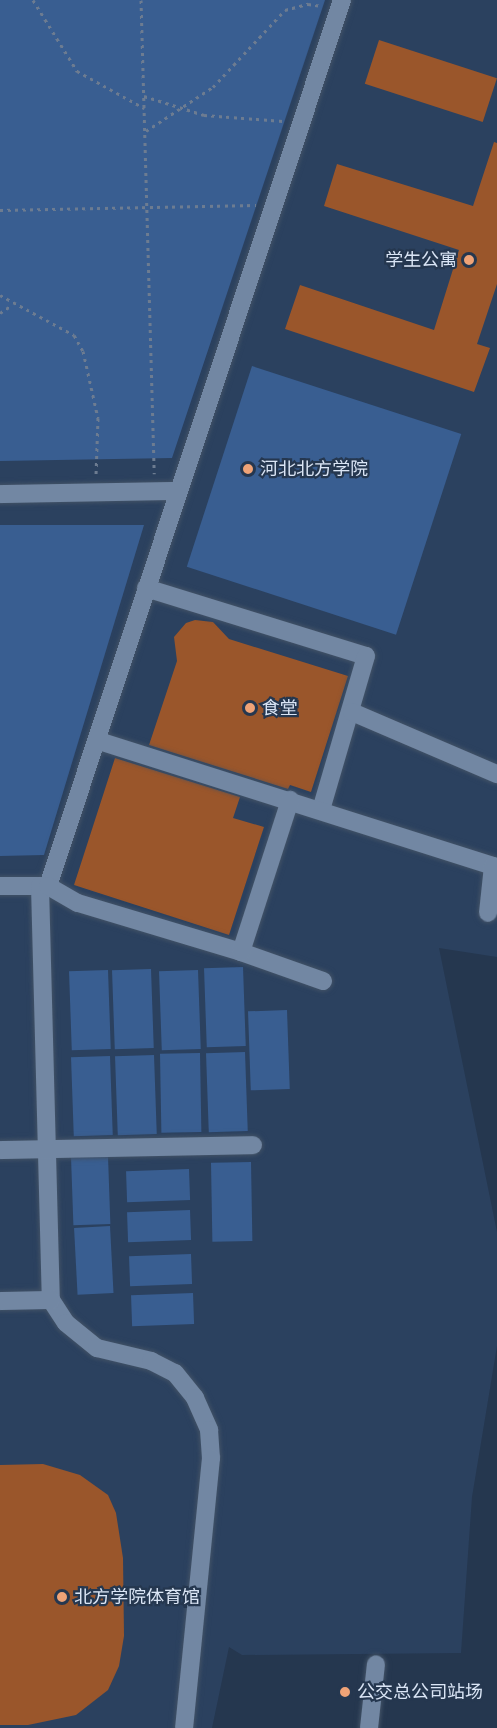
<!DOCTYPE html>
<html>
<head>
<meta charset="utf-8">
<style>
	body { margin:0 }
	#map { position:relative; width:497px; height:1728px; overflow:hidden; background:#25374f; font-family:Arial,"Noto Sans SC",sans-serif }
	div>[style] { position:absolute }
	[style*='--x'] { left:calc(var(--x)*1px); top:calc(var(--y)*1px); width:calc(var(--w)*1px); rotate:calc(var(--a)*1deg) }
	.built>* { inset:0; background:#2b415f }
	.green>* { inset:0; background:#395e91; transform-origin:0 0 }
	.building>* { inset:0; background:#9a562b; transform-origin:0 0 }
	.path>* { height:3px; margin-top:-1.5px; transform-origin:0; background:repeating-linear-gradient(90deg,#6d7c91 0 3px,transparent 0 7.5px) }
	.roads { filter:drop-shadow(0 0 2px #425266) drop-shadow(0 0 2px #425266) }
	.minor>* { height:18px; margin:-9px; padding:0 9px; transform-origin:9px; border-radius:9px; background:#7287a3 }
	.dots>* { width:16px; height:16px; translate:-50% -50%; box-sizing:border-box; border:3px solid #25374f; border-radius:50% }
	span { translate:-50% -50%; white-space:nowrap; text-align:center; line-height:1.15; -webkit-text-stroke:4.5px #25374f; paint-order:stroke }
	.poi-label { font-size:18px; color:#dae5f5 }
	.right { translate:-100% -50%; text-align:right }
	.left { translate:0 -50%; text-align:left }
</style>
</head>
<body>
<div id="map">
	<div class="built">
		<div style="clip-path:polygon(0 0,497px 0,497px 957px,439px 948px,497px 1232px,497px 1346px,472px 1497px,461px 1653px,242px 1655px,229px 1647px,212px 1728px,0 1728px)"></div>
	</div>
	<div class="green">
		<div style="clip-path:polygon(0 0,325px 0,172px 458px,0 461px)"></div>
		<div style="left:252px;top:366px;width:220px;height:211px;rotate:18deg"></div>
		<div style="clip-path:polygon(0 525px,144px 525px,44px 855px,0 856px)"></div>
		<div style="left:243px;top:967px;width:79px;height:39px;rotate:88deg"></div>
		<div style="left:151px;top:969px;width:79px;height:39px;rotate:88deg"></div>
		<div style="left:108px;top:970px;width:79px;height:39px;rotate:88deg"></div>
		<div style="left:198px;top:970px;width:79px;height:39px;rotate:88deg"></div>
		<div style="left:287px;top:1010px;width:79px;height:39px;rotate:88deg"></div>
		<div style="left:245px;top:1052px;width:79px;height:39px;rotate:88deg"></div>
		<div style="left:200px;top:1053px;width:79px;height:40px;rotate:89deg"></div>
		<div style="left:154px;top:1055px;width:79px;height:39px;rotate:88deg"></div>
		<div style="left:110px;top:1056px;width:79px;height:39px;rotate:88deg"></div>
		<div style="left:108px;top:1156px;width:68px;height:37px;rotate:88deg"></div>
		<div style="left:251px;top:1162px;width:79px;height:40px;rotate:89deg"></div>
		<div style="left:189px;top:1169px;width:31px;height:63px;rotate:88deg"></div>
		<div style="left:190px;top:1210px;width:30px;height:63px;rotate:88deg"></div>
		<div style="left:110px;top:1226px;width:67px;height:36px;rotate:87deg"></div>
		<div style="left:191px;top:1254px;width:30px;height:62px;rotate:88deg"></div>
		<div style="left:193px;top:1293px;width:31px;height:62px;rotate:88deg"></div>
	</div>
	<div class="building">
		<div style="left:379px;top:40px;width:124px;height:46px;rotate:18deg"></div>
		<div style="clip-path:polygon(494px 142px,497px 143px,497px 284px,477px 344px,490px 348px,474px 392px,285px 329px,300px 285px,434px 330px,459px 250px,324px 206px,337px 164px,473px 206px)"></div>
		<div style="clip-path:polygon(195px 620px,213px 622px,229px 639px,348px 676px,311px 792px,290px 785px,288px 789px,149px 745px,177px 661px,174px 637px,186px 623px)"></div>
		<div style="clip-path:polygon(115px 758px,240px 797px,233px 818px,264px 827px,229px 935px,74px 885px)"></div>
		<div style="clip-path:polygon(43px 1464px,80px 1475px,108px 1495px,116px 1513px,123px 1558px,124px 1636px,119px 1666px,108px 1690px,76px 1715px,28px 1725px,0 1725px,0 1465px)"></div>
	</div>
	<div class="path">
		<div style="--x:33;--y:0;--w:84;--a:58.2"></div>
		<div style="--x:77;--y:71;--w:77;--a:28.9"></div>
		<div style="--x:141;--y:0;--w:474;--a:88.4"></div>
		<div style="--x:144;--y:96;--w:63;--a:17.6"></div>
		<div style="--x:204;--y:115;--w:79;--a:4.3"></div>
		<div style="--x:146;--y:131;--w:80;--a:-33.3"></div>
		<div style="--x:213;--y:87;--w:105;--a:-46.9"></div>
		<div style="--x:285;--y:10;--w:24;--a:-15"></div>
		<div style="--x:308;--y:4;--w:14;--a:8"></div>
		<div style="--x:0;--y:210;--w:256;--a:-1.1"></div>
		<div style="--x:0;--y:295;--w:84;--a:28.4"></div>
		<div style="--x:74;--y:335;--w:18;--a:61"></div>
		<div style="--x:83;--y:351;--w:69;--a:77.4"></div>
		<div style="--x:98;--y:418;--w:57;--a:92"></div>
		<div style="--x:0;--y:313;--w:14;--a:-34"></div>
	</div>
	<div class="roads">
		<div class="minor">
			<div style="--x:0;--y:494;--w:176;--a:-1"></div>
			<div style="--x:146;--y:588;--w:230;--a:17.2"></div>
			<div style="--x:366;--y:656;--w:160;--a:106.3"></div>
			<div style="--x:352;--y:712;--w:158;--a:23.2"></div>
			<div style="--x:99;--y:741;--w:413;--a:17.6"></div>
			<div style="--x:493;--y:866;--w:47;--a:96.1"></div>
			<div style="--x:0;--y:886;--w:48;--a:0"></div>
			<div style="--x:48;--y:886;--w:934;--a:-71.64"></div>
			<div style="--x:40;--y:886;--w:414;--a:88.5"></div>
			<div style="--x:51;--y:1300;--w:27;--a:57"></div>
			<div style="--x:66;--y:1323;--w:40;--a:39"></div>
			<div style="--x:97;--y:1348;--w:56;--a:13.5"></div>
			<div style="--x:151;--y:1361;--w:27;--a:27"></div>
			<div style="--x:175;--y:1373;--w:32;--a:51"></div>
			<div style="--x:195;--y:1398;--w:35;--a:66"></div>
			<div style="--x:209;--y:1430;--w:28;--a:86"></div>
			<div style="--x:211;--y:1458;--w:271;--a:95.7"></div>
			<div style="--x:48;--y:886;--w:34;--a:30"></div>
			<div style="--x:78;--y:903;--w:170;--a:16.7"></div>
			<div style="--x:241;--y:952;--w:87;--a:19.5"></div>
			<div style="--x:241;--y:952;--w:160;--a:-72.1"></div>
			<div style="--x:0;--y:1150;--w:253;--a:-1.1"></div>
			<div style="--x:0;--y:1301;--w:51;--a:-1.1"></div>
			<div style="--x:369;--y:1728;--w:64;--a:-83.8"></div>
		</div>
	</div>
	<div class="dots">
		<div style="left:469px;top:260px;background:#efa377"></div>
		<div style="left:248px;top:469px;background:#efa377"></div>
		<div style="left:250px;top:708px;background:#efa377"></div>
		<div style="left:62px;top:1597px;background:#efa377"></div>
		<div style="left:345px;top:1692px;background:#efa377"></div>
	</div>
	<div class="poi-label">
		<span class="right" style="left:457px;top:260px">学生公寓</span>
		<span class="left" style="left:260px;top:469px">河北北方学院</span>
		<span class="left" style="left:262px;top:708px">食堂</span>
		<span class="left" style="left:74px;top:1597px">北方学院体育馆</span>
		<span class="left" style="left:357px;top:1692px">公交总公司站场</span>
	</div>
</div>
</body>
</html>
